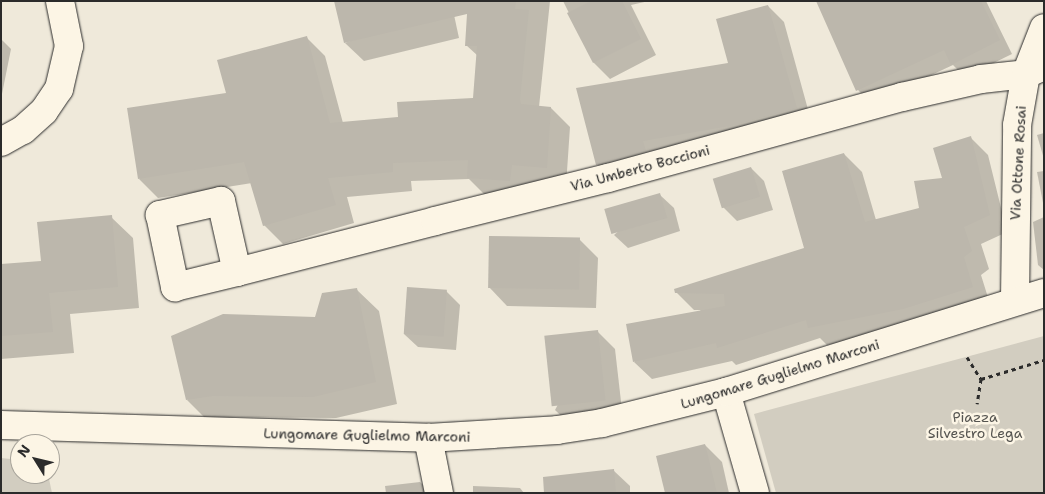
<!DOCTYPE html>
<html>
<head>
<meta charset="utf-8">
<style>
	body { margin:0 }
	#map { position:relative; width:1045px; height:494px; overflow:hidden; background:#efe9da; font-family:"Shantell Sans",sans-serif }
	div>[style] { position:absolute }
	[style*='--x'] { left:calc(var(--x)*1px); top:calc(var(--y)*1px); width:calc(var(--w)*1px); rotate:calc(var(--a)*1deg) }
	.green>* { inset:0; background:#d2cdc0 }
	.shadow>* { inset:0; background:#0003 }
	.building>* { inset:0; background:#bcb7ac; transform-origin:0 0 }
	.path>* { height:3px; margin-top:-1.5px; transform-origin:0; background:repeating-linear-gradient(90deg,#2b2b2b 0 4px,transparent 0 8px) }
	.roads { filter:drop-shadow(0 0 1px #2b2b2b) drop-shadow(0 0 1px #2b2b2b) }
	.minor>* { height:28px; margin:-14px; padding:0 14px; transform-origin:14px; border-radius:14px; background:#fcf5e5 }
	.tertiary>* { height:28px; margin:-14px; padding:0 14px; transform-origin:14px; border-radius:14px; background:#fcf5e5 }
	span { translate:-50% -50%; white-space:nowrap; text-align:center; line-height:1.15; -webkit-text-stroke:5px #fcf5e5; paint-order:stroke }
	.street-label { font-size:14px; color:#2b2b2b }
	.park-label { font-size:14px; color:#555450 }
	.frame { position:absolute; inset:0; border:2px solid #2b2b2b; pointer-events:none }
	.north { position:absolute; left:10px; top:434px; width:50px; height:50px; box-sizing:border-box; background:#fcf5e5; border:1px solid #a8a49b; border-radius:50%; rotate:306deg; font-size:14px; font-weight:700; line-height:20px; text-align:center; color:#2b2b2b }
	.north::after { content:''; display:block; margin:auto; width:18px; height:22px; background:#2b2b2b; clip-path:polygon(50% 0,100% 100%,50% 72%,0 100%) }
</style>
</head>
<body>
<div id="map">
	<div class="green">
		<div style="clip-path:polygon(1044px 336px,1044px 493px,776px 493px,754px 414px)"></div>
		<div style="clip-path:polygon(1px 458px,20px 460px,20px 474px,48px 474px,52px 493px,1px 493px)"></div>
	</div>
	<div class="shadow">
		<div style="clip-path:polygon(451px 1px,459px 38px,364px 61px,345px 43px)"></div>
		<div style="clip-path:polygon(469px 1px,550px 1px,539px 107px,551px 108px,570px 127px,566px 186px,530px 183px,529px 200px,487px 197px,469px 179px,411px 181px,412px 191px,347px 197px,354px 223px,283px 244px,264px 225px,252px 183px,158px 198px,139px 179px,227px 94px,306px 37px,325px 56px,343px 123px,399px 118px,474px 99px,478px 56px,466px 45px)"></div>
		<div style="clip-path:polygon(563px 1px,649px 1px,631px 5px,656px 55px,610px 79px,594px 63px)"></div>
		<div style="clip-path:polygon(817px 1px,986px 1px,1012px 54px,965px 77px,953px 65px,871px 103px,858px 90px)"></div>
		<div style="clip-path:polygon(768px 6px,784px 22px,812px 124px,613px 181px,597px 164px,729px 64px)"></div>
		<div style="clip-path:polygon(1px 39px,11px 49px,1px 99px)"></div>
		<div style="clip-path:polygon(1044px 133px,1044px 159px,1037px 135px)"></div>
		<div style="clip-path:polygon(971px 138px,988px 155px,1007px 232px,981px 244px,989px 269px,981px 275px,990px 304px,921px 326px,827px 345px,820px 338px,736px 365px,732px 361px,652px 379px,634px 362px,701px 310px,694px 310px,676px 292px,806px 249px,844px 154px,862px 172px,876px 220px,921px 209px)"></div>
		<div style="clip-path:polygon(751px 168px,764px 181px,773px 210px,737px 221px,723px 207px)"></div>
		<div style="clip-path:polygon(1044px 171px,1044px 208px,1037px 172px)"></div>
		<div style="clip-path:polygon(660px 195px,674px 208px,680px 231px,628px 248px,614px 235px)"></div>
		<div style="clip-path:polygon(111px 217px,133px 238px,139px 308px,70px 314px,74px 353px,1px 359px,1px 266px,42px 262px)"></div>
		<div style="clip-path:polygon(1044px 217px,1044px 270px,1038px 265px,1033px 222px)"></div>
		<div style="clip-path:polygon(579px 239px,598px 258px,596px 308px,507px 306px,489px 287px)"></div>
		<div style="clip-path:polygon(357px 290px,379px 311px,397px 404px,336px 418px,236px 417px,208px 421px,187px 400px)"></div>
		<div style="clip-path:polygon(446px 291px,460px 305px,456px 350px,418px 347px,404px 334px)"></div>
		<div style="clip-path:polygon(597px 331px,615px 349px,623px 419px,574px 428px,555px 410px)"></div>
		<div style="clip-path:polygon(705px 445px,722px 462px,729px 493px,666px 493px)"></div>
		<div style="clip-path:polygon(613px 470px,630px 486px,630px 493px,565px 493px)"></div>
		<div style="clip-path:polygon(420px 482px,431px 493px,386px 493px,385px 486px)"></div>
		<div style="clip-path:polygon(473px 486px,520px 488px,524px 493px,473px 493px)"></div>
	</div>
	<div class="building">
		<div style="clip-path:polygon(334px 1px,516px 1px,515px 9px,529px 10px,520px 100px,521px 104px,551px 107px,547px 168px,512px 165px,510px 181px,467px 178px,468px 160px,393px 163px,393px 172px,328px 178px,336px 205px,263px 226px,244px 162px,138px 179px,127px 108px,226px 93px,217px 60px,307px 36px,330px 123px,398px 117px,397px 102px,473px 98px,477px 46px,465px 46px,467px 14px,344px 43px)"></div>
		<div style="clip-path:polygon(591px 1px,622px 1px,641px 39px,593px 63px,567px 13px)"></div>
		<div style="clip-path:polygon(816px 1px,981px 1px,1000px 40px,951px 65px,944px 50px,856px 91px)"></div>
		<div style="clip-path:polygon(768px 5px,797px 108px,730px 126px,643px 141px,646px 151px,596px 165px,576px 88px,728px 63px,716px 19px)"></div>
		<div style="clip-path:polygon(971px 136px,990px 215px,964px 227px,972px 251px,964px 257px,973px 287px,903px 309px,808px 328px,806px 320px,717px 348px,716px 343px,633px 362px,626px 324px,725px 306px,724px 294px,675px 293px,674px 289px,804px 248px,782px 171px,844px 153px,865px 222px,919px 208px,914px 181px,942px 178px,933px 148px)"></div>
		<div style="left:751px;top:167px;width:31px;height:40px;rotate:73deg"></div>
		<div style="left:660px;top:193px;width:26px;height:58px;rotate:74deg"></div>
		<div style="clip-path:polygon(112px 215px,118px 287px,49px 293px,53px 332px,1px 336px,1px 264px,41px 261px,37px 222px)"></div>
		<div style="left:489px;top:236px;width:91px;height:52px;rotate:1deg"></div>
		<div style="left:407px;top:287px;width:40px;height:47px;rotate:4deg"></div>
		<div style="clip-path:polygon(357px 288px,376px 382px,313px 397px,213px 396px,186px 400px,171px 336px,223px 314px,315px 317px,322px 293px)"></div>
		<div style="left:598px;top:330px;width:71px;height:54px;rotate:84deg"></div>
		<div style="clip-path:polygon(705px 444px,717px 493px,665px 493px,656px 456px)"></div>
		<div style="clip-path:polygon(614px 469px,616px 493px,544px 493px,543px 477px)"></div>
	</div>
	<div class="path">
		<div style="--x:967;--y:357;--w:26;--a:58"></div>
		<div style="--x:981;--y:379;--w:25;--a:99"></div>
		<div style="--x:981;--y:379;--w:66;--a:-16.8"></div>
	</div>
	<div class="roads">
		<div class="minor">
			<div style="--x:1;--y:142;--w:25;--a:-29"></div>
			<div style="--x:23;--y:130;--w:28;--a:-42"></div>
			<div style="--x:44;--y:111;--w:27;--a:-56"></div>
			<div style="--x:59;--y:89;--w:44;--a:-76.9"></div>
			<div style="--x:69;--y:46;--w:46;--a:-101.3"></div>
			<div style="--x:237;--y:272;--w:73;--a:-102.7"></div>
			<div style="--x:221;--y:201;--w:63;--a:167.1"></div>
			<div style="--x:160;--y:215;--w:74;--a:78.2"></div>
			<div style="--x:175;--y:287;--w:64;--a:-13.6"></div>
			<div style="--x:237;--y:272;--w:204;--a:-14.4"></div>
			<div style="--x:435;--y:221;--w:178;--a:-14"></div>
			<div style="--x:608;--y:178;--w:305;--a:-15.4"></div>
			<div style="--x:902;--y:97;--w:81;--a:-12.8"></div>
			<div style="--x:981;--y:79;--w:45;--a:-6.3"></div>
			<div style="--x:1026;--y:74;--w:20;--a:-24"></div>
			<div style="--x:1015;--y:301;--w:176;--a:-89.3"></div>
			<div style="--x:1017;--y:125;--w:52;--a:-80"></div>
			<div style="--x:1026;--y:74;--w:49;--a:-68.6"></div>
			<div style="--x:726;--y:392;--w:105;--a:74"></div>
			<div style="--x:428;--y:438;--w:56;--a:78.7"></div>
		</div>
		<div class="tertiary">
			<div style="--x:1;--y:425;--w:427;--a:1.7"></div>
			<div style="--x:428;--y:438;--w:129;--a:-3.5"></div>
			<div style="--x:557;--y:430;--w:46;--a:-8.8"></div>
			<div style="--x:602;--y:423;--w:128;--a:-14"></div>
			<div style="--x:726;--y:392;--w:333;--a:-17.3"></div>
		</div>
	</div>
	<div class="street-label">
		<span style="left:1018px;top:163px;rotate:-87deg">Via Ottone Rosai</span>
		<span style="left:640px;top:168px;rotate:-15deg">Via Umberto Boccioni</span>
		<span style="left:780px;top:374px;rotate:-17deg">Lungomare Guglielmo Marconi</span>
		<span style="left:367px;top:435px;rotate:1deg">Lungomare Guglielmo Marconi</span>
	</div>
	<div class="park-label">
		<span style="left:975px;top:425px">Piazza<br>Silvestro Lega</span>
	</div>
	<div class="frame"></div>
	<div class="north">N</div>
</div>
</body>
</html>
